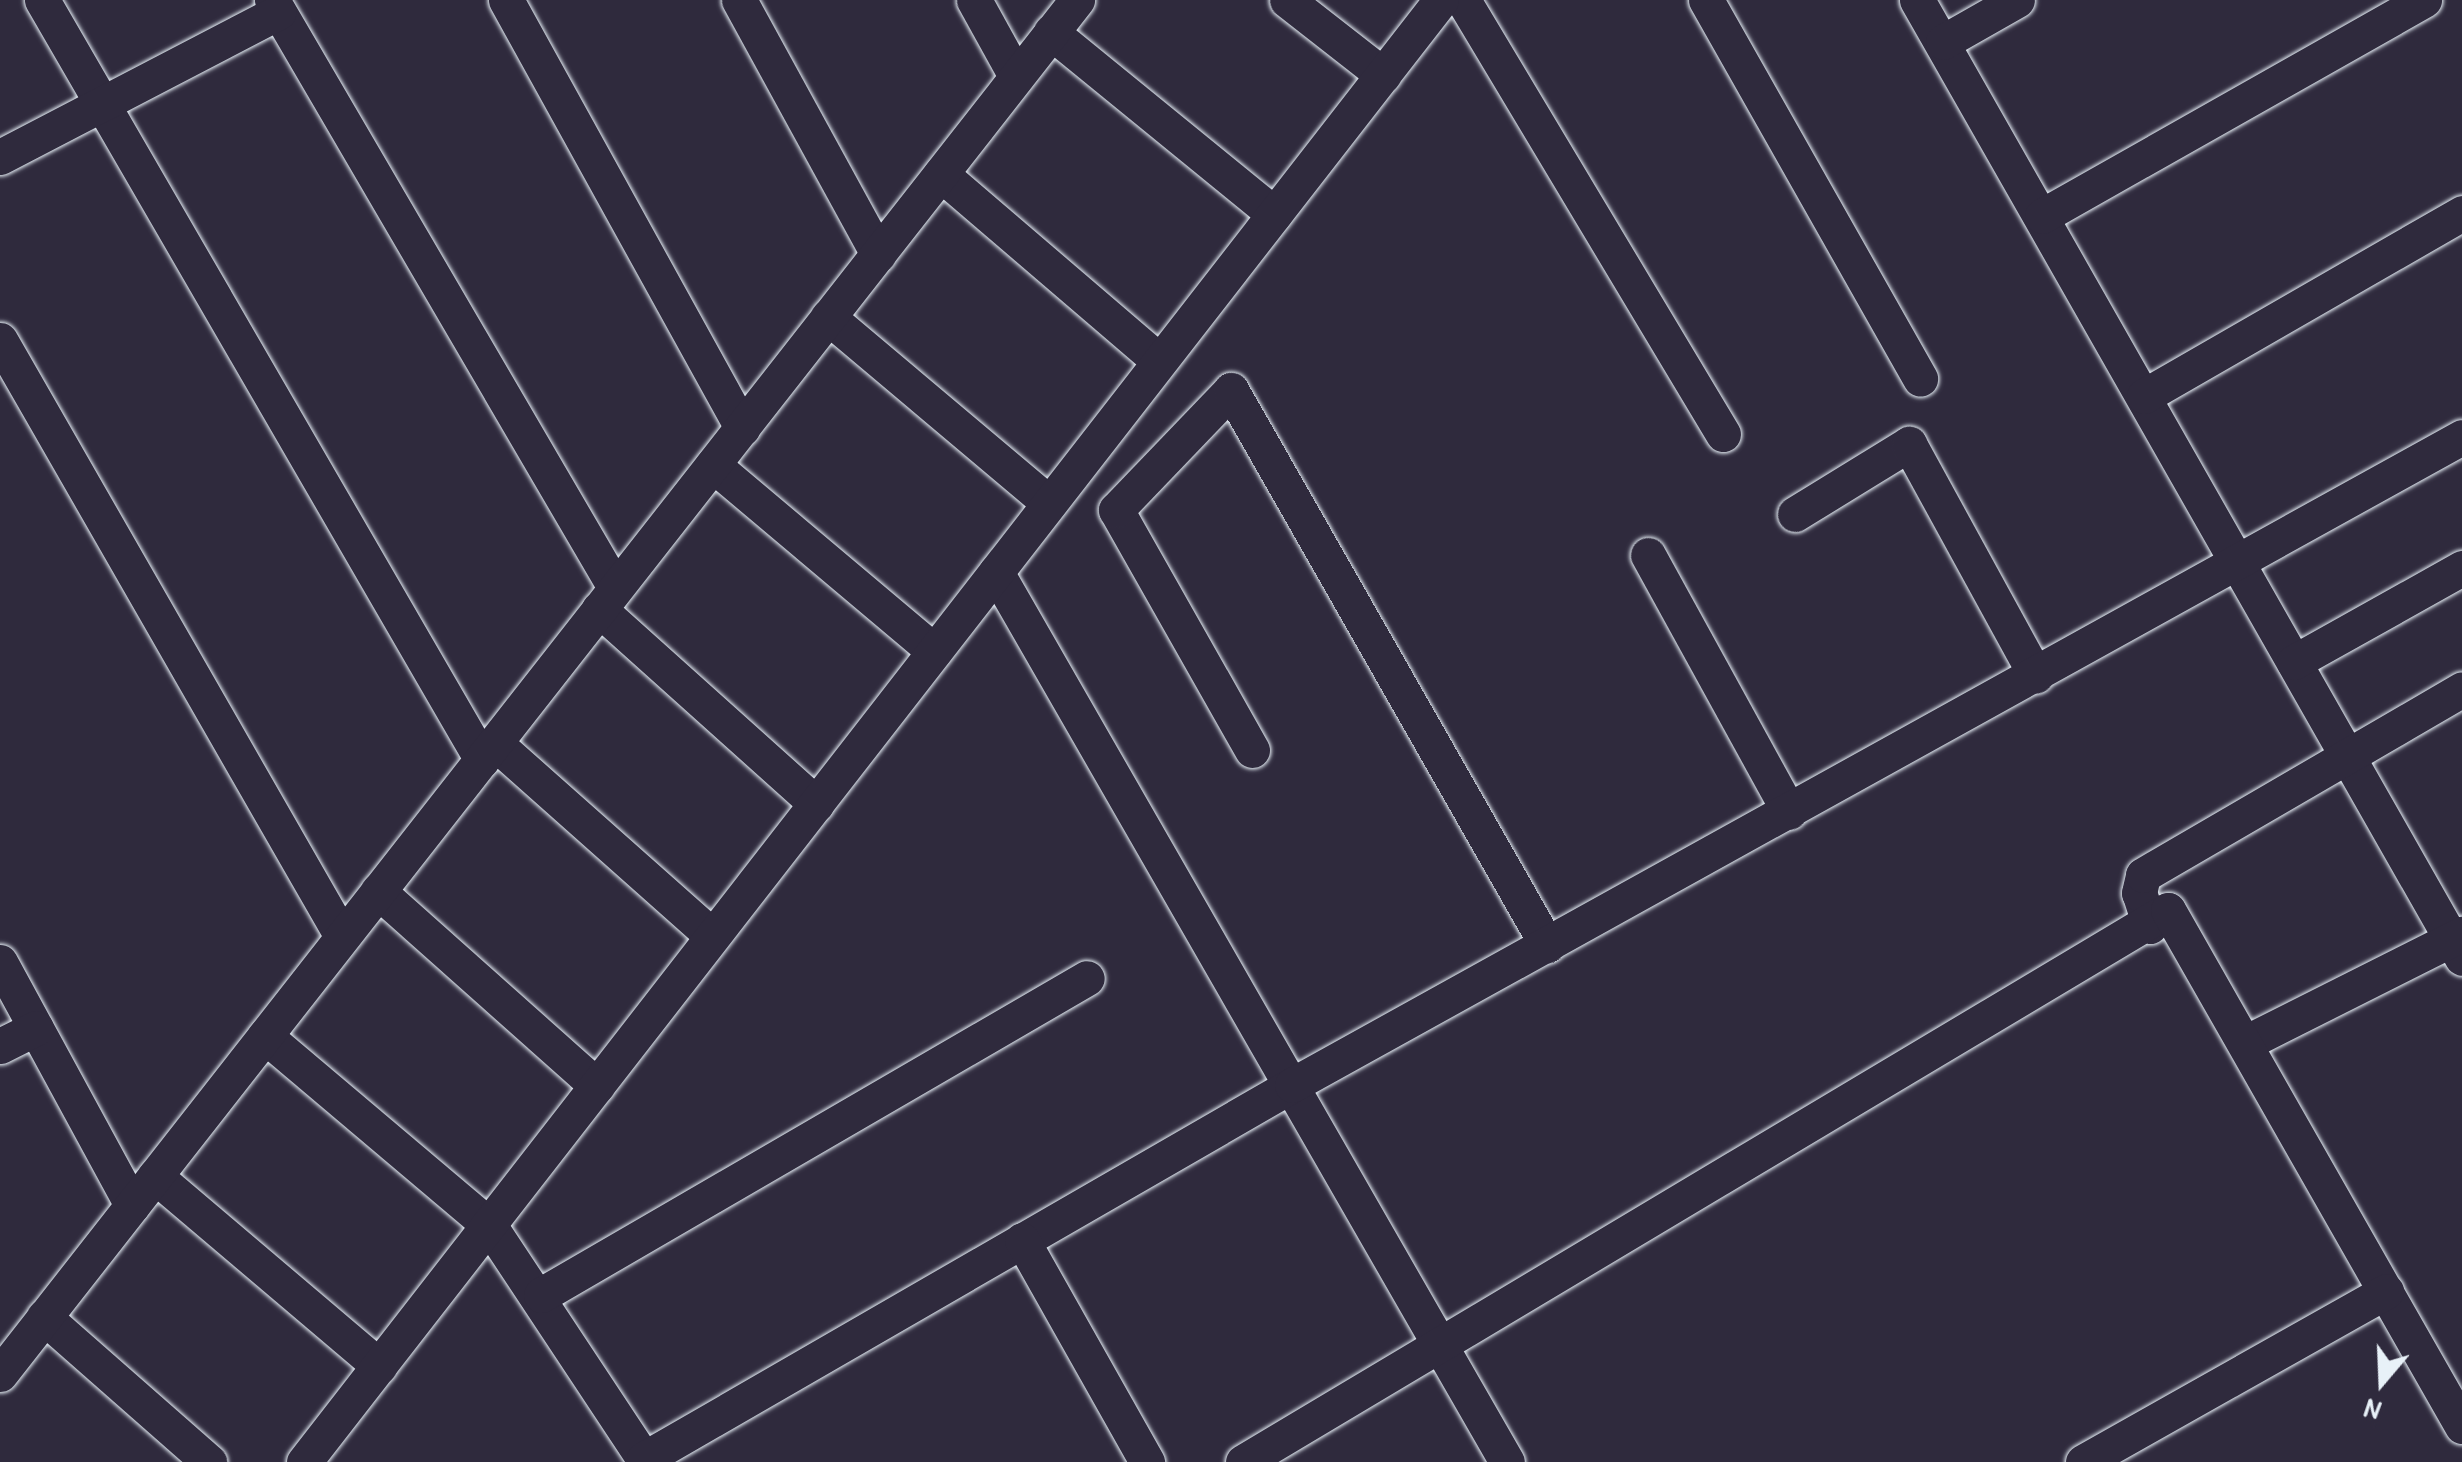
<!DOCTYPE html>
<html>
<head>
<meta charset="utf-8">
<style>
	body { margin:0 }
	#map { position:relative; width:2462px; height:1462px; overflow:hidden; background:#2f2a3d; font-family:"Patrick Hand",sans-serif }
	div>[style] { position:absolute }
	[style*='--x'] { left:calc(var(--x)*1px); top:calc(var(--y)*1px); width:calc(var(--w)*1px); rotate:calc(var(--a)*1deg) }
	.roads { filter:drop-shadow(0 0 2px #e8f1f8) drop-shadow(0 0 2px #e8f1f8) }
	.street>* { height:35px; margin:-17.5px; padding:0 17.5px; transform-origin:17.5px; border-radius:17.5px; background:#2f2a3d }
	span { translate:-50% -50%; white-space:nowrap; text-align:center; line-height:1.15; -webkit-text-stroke:8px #2f2a3d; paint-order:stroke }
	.north { position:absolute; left:2332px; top:1332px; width:100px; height:100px; -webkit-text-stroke:8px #2f2a3d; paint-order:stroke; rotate:199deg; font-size:28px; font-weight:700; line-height:40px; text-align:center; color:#e8f1f8 }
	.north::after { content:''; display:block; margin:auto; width:35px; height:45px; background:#e8f1f8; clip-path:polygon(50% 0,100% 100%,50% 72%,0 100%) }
</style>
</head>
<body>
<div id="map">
	<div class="roads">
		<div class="street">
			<div style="--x:42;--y:0;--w:878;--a:59.93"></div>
			<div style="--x:272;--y:0;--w:676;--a:59.72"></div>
			<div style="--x:506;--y:0;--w:489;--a:61.1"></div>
			<div style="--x:739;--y:0;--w:290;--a:61.3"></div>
			<div style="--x:974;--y:0;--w:87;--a:61.1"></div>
			<div style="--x:1287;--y:0;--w:122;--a:38"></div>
			<div style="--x:1463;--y:0;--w:506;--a:59.08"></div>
			<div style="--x:1706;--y:0;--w:435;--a:60.5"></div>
			<div style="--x:1917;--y:0;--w:1102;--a:60.36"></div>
			<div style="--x:1051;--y:32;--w:288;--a:39.2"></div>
			<div style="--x:1943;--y:42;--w:85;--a:-29.6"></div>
			<div style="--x:0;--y:157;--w:314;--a:-27.5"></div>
			<div style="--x:941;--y:174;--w:287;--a:40.6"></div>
			<div style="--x:2042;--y:216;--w:439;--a:-29.5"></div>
			<div style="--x:828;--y:317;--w:289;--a:40.1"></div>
			<div style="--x:0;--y:340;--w:684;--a:60.17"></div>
			<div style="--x:2144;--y:396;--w:367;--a:-29.9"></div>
			<div style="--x:713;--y:465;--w:289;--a:40.1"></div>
			<div style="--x:1795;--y:514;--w:134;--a:-31.6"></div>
			<div style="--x:1909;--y:444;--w:264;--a:61.3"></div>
			<div style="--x:1648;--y:555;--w:293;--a:61.2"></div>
			<div style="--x:996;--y:572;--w:1026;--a:60.14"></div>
			<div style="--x:599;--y:609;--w:292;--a:41.9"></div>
			<div style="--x:2294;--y:662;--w:193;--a:-29.2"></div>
			<div style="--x:495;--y:743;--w:290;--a:41.6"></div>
			<div style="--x:1252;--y:750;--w:276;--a:-119.5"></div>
			<div style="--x:1116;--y:510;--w:166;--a:-46.2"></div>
			<div style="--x:1231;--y:390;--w:639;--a:60.34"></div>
			<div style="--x:378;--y:891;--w:293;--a:41.7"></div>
			<div style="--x:2150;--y:926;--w:35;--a:-108"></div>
			<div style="--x:2139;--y:893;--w:18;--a:-77"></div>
			<div style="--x:2143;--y:875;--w:369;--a:-30.2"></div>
			<div style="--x:0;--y:962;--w:277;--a:61.5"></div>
			<div style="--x:265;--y:1036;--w:293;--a:40.2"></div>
			<div style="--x:489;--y:1225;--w:281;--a:56.5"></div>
			<div style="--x:644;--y:1459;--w:748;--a:-29.99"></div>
			<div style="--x:1292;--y:1085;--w:1337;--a:-28.98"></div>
			<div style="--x:2245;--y:1043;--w:243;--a:-26.7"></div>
			<div style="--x:0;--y:1046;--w:40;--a:-26.6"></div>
			<div style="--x:155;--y:1176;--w:294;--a:40.3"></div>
			<div style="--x:1022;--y:1240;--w:255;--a:60.6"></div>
			<div style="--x:541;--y:1295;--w:631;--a:-30.14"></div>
			<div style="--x:44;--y:1317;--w:220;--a:41.3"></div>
			<div style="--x:0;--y:1374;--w:1746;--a:-51.91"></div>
			<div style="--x:304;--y:1462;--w:1852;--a:-52.13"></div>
			<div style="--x:1243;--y:1462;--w:1077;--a:-30.83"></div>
			<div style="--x:2168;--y:910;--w:594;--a:60.33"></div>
			<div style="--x:2083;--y:1462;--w:348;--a:-29.4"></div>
		</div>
	</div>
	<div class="north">N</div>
</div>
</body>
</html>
